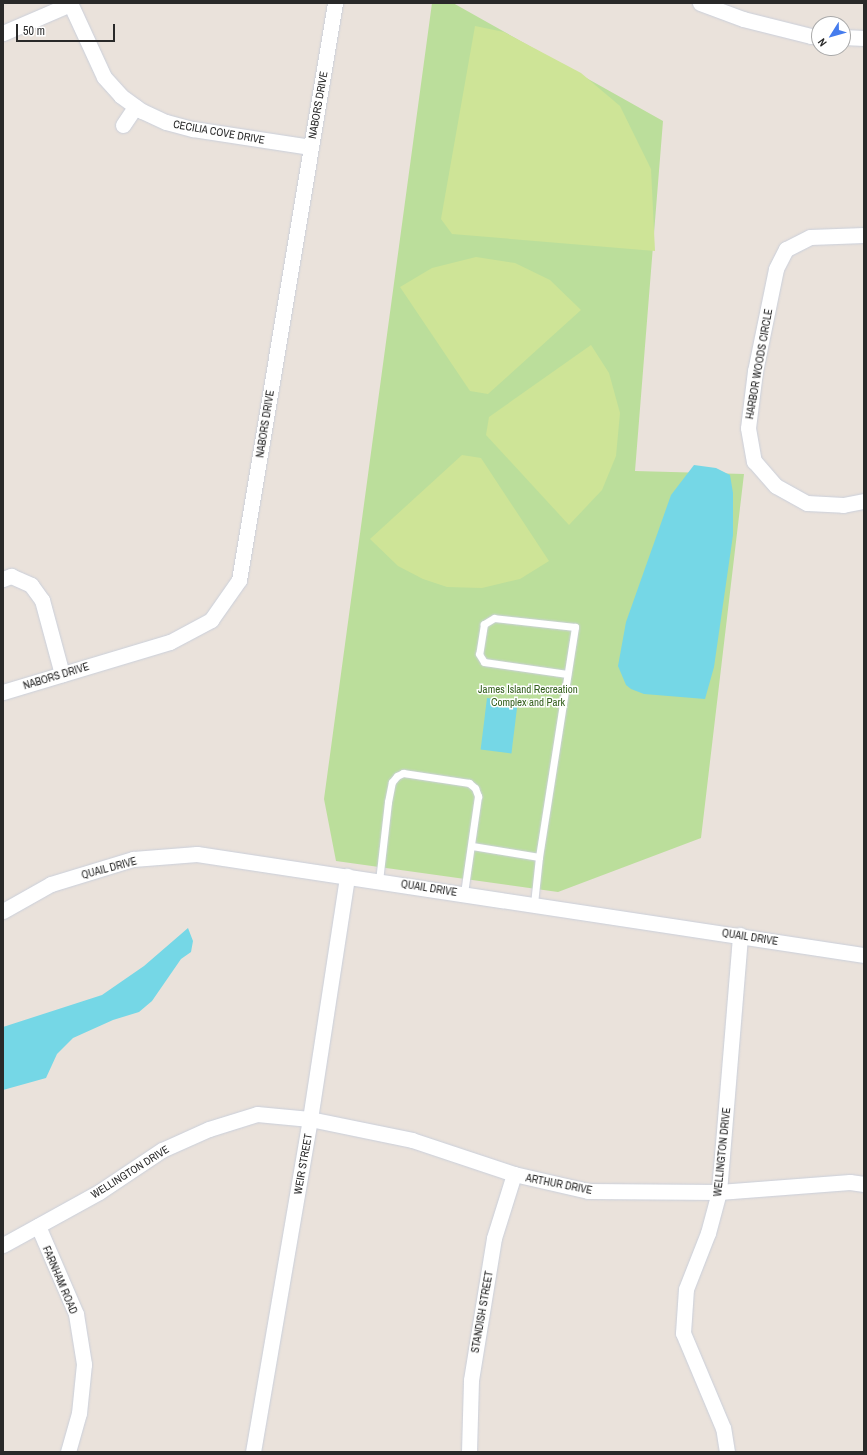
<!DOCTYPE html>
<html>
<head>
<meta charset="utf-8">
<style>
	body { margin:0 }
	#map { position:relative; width:867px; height:1455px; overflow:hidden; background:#eae2db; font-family:"Archivo Narrow",sans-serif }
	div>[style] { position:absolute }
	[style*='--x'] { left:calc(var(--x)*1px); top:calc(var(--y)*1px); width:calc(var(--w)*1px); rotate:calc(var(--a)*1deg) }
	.green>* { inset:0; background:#bbde9b }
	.pitch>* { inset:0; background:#cee497 }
	.water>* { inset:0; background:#75d7e6; transform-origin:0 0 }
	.roads { filter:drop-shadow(0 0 1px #cacfda) drop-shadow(0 0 1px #cacfda) }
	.service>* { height:7px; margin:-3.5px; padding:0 3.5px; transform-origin:3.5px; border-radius:3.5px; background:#fff }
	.minor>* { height:15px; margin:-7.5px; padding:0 7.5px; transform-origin:7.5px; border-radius:7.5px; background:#fff }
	span { translate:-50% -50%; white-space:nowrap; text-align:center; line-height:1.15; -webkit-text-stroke:3px #fff; paint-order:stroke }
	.street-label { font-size:11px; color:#292929 }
	.park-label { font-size:11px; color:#35601e }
	.frame { position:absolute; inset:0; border:4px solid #292929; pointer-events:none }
	.north { position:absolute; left:811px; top:16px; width:40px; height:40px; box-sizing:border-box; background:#fff; border:1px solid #a9a9a9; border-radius:50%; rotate:233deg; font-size:11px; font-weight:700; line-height:16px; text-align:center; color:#292929 }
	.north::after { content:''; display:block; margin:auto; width:14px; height:18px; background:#457ced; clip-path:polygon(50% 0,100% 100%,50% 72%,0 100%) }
	.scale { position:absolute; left:16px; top:24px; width:99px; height:18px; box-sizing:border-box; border:2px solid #292929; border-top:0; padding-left:5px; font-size:12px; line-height:14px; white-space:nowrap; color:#292929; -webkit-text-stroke:3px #fff; paint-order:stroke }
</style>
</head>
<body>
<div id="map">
	<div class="green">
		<div style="clip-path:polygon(432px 3px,453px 3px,663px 121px,635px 471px,744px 474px,701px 838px,558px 892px,336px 861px,324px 799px)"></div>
	</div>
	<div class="pitch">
		<div style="clip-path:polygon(475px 26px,504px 32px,581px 73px,620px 106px,651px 169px,655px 251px,452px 234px,441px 219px)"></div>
		<div style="clip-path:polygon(476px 257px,515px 263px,550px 280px,581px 310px,488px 394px,470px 391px,400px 287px,432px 268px)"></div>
		<div style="clip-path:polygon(591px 345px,609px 373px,620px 413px,616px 456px,602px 490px,569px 525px,486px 435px,489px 417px)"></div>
		<div style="clip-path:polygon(462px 455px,481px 458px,549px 561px,520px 579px,482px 588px,447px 587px,423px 579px,398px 566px,370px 539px)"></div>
	</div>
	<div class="water">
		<div style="clip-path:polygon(694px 465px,716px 468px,730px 475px,733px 493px,733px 535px,714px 667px,705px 699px,644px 694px,631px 689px,626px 685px,618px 666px,626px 622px,671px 495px)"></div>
		<div style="left:487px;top:698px;width:31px;height:52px;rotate:7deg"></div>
		<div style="clip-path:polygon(188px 928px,193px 941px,191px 952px,181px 959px,152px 1001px,139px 1012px,113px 1020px,73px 1038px,57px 1054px,46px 1078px,3px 1090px,3px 1027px,102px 995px,144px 966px)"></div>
	</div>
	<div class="roads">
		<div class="service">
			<div style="--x:472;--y:846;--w:68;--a:9.3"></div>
			<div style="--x:539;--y:857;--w:47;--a:96.1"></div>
			<div style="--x:539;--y:857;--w:233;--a:-81.1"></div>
			<div style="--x:575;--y:627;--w:81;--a:-173.7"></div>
			<div style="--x:494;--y:618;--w:12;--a:149"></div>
			<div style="--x:484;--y:624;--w:30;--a:99"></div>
			<div style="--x:479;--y:654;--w:9;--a:58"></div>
			<div style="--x:484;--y:662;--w:84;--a:8.2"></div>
			<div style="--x:379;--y:881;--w:80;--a:-83.5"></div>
			<div style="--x:388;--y:802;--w:20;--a:-79"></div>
			<div style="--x:392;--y:782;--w:8;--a:-50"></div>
			<div style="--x:397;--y:776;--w:7;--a:-27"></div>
			<div style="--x:403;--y:773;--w:67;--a:8.6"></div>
			<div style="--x:469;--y:783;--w:8;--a:40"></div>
			<div style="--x:475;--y:788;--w:9;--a:69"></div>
			<div style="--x:478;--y:796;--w:98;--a:98.2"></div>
		</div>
		<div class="minor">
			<div style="--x:70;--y:3;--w:81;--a:65.3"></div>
			<div style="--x:104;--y:77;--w:25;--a:48"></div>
			<div style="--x:121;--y:96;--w:26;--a:36"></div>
			<div style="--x:142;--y:111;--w:26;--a:25"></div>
			<div style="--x:166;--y:122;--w:28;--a:15"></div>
			<div style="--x:193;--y:129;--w:119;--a:8.7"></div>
			<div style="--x:700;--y:3;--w:46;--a:20.4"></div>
			<div style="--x:743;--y:19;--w:70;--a:14"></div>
			<div style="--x:811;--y:36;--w:8;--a:0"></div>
			<div style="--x:3;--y:33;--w:73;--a:-23.4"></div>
			<div style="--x:843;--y:37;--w:21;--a:3"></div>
			<div style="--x:123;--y:125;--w:22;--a:-56"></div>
			<div style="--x:864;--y:235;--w:54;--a:177.9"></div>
			<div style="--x:810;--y:237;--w:27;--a:153"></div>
			<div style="--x:786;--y:249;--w:22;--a:117"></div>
			<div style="--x:776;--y:269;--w:104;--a:101.6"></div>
			<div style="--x:755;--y:371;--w:57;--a:97"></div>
			<div style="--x:748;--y:428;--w:34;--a:80"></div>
			<div style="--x:754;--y:461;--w:33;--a:49"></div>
			<div style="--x:776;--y:486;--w:35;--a:29"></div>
			<div style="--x:807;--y:503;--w:36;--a:3"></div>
			<div style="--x:843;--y:505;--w:21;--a:-11"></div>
			<div style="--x:3;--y:579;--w:9;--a:-21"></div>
			<div style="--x:11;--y:576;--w:22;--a:24"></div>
			<div style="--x:31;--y:585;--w:19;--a:54"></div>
			<div style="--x:42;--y:600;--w:77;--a:74.9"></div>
			<div style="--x:3;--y:692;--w:174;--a:-16.7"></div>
			<div style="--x:170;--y:642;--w:47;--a:-28.2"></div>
			<div style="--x:211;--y:620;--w:49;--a:-55"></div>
			<div style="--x:239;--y:580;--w:585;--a:-80.55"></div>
			<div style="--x:3;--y:911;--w:55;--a:-29.4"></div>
			<div style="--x:51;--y:884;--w:86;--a:-17"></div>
			<div style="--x:133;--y:859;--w:64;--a:-4.5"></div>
			<div style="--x:197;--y:854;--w:675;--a:8.61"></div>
			<div style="--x:38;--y:1226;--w:96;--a:66.6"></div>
			<div style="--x:76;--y:1314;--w:51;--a:80.9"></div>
			<div style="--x:84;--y:1364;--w:49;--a:95.8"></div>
			<div style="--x:79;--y:1413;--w:41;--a:105.8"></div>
			<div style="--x:3;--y:1245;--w:110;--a:-28.9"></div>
			<div style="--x:99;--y:1192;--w:76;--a:-33.7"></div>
			<div style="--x:162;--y:1150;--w:51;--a:-24.1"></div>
			<div style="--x:209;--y:1129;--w:50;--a:-17.4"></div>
			<div style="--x:257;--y:1114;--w:53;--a:5.4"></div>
			<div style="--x:310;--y:1119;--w:104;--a:11.6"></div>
			<div style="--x:412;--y:1140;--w:108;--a:18.4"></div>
			<div style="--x:514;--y:1174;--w:76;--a:12.9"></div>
			<div style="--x:588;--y:1191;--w:131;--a:0.4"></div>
			<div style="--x:719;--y:1192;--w:131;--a:-4.4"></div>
			<div style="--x:850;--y:1182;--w:14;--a:8"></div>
			<div style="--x:253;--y:1452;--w:338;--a:-80.3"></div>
			<div style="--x:310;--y:1119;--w:246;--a:-81.3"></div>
			<div style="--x:469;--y:1452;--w:72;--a:-88.4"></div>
			<div style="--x:471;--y:1380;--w:144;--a:-80.8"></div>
			<div style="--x:494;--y:1238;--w:67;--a:-72.6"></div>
			<div style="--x:727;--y:1452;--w:24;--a:-99"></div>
			<div style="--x:723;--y:1428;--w:103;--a:-112.8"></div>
			<div style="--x:683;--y:1333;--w:44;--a:-86.1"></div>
			<div style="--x:686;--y:1289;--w:60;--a:-68.6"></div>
			<div style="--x:708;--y:1233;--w:42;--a:-75"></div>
			<div style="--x:719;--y:1192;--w:258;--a:-85.3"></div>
		</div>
	</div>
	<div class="street-label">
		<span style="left:318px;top:105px;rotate:-80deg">NABORS DRIVE</span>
		<span style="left:219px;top:132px;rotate:10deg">CECILIA COVE DRIVE</span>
		<span style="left:759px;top:364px;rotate:-80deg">HARBOR WOODS CIRCLE</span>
		<span style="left:265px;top:424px;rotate:-81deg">NABORS DRIVE</span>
		<span style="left:56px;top:676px;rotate:-17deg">NABORS DRIVE</span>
		<span style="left:109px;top:868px;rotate:-15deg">QUAIL DRIVE</span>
		<span style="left:429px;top:888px;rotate:9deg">QUAIL DRIVE</span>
		<span style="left:750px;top:937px;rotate:9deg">QUAIL DRIVE</span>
		<span style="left:722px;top:1152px;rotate:-84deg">WELLINGTON DRIVE</span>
		<span style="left:303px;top:1164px;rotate:-80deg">WEIR STREET</span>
		<span style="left:130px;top:1172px;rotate:-32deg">WELLINGTON DRIVE</span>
		<span style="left:559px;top:1184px;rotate:11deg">ARTHUR DRIVE</span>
		<span style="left:60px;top:1280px;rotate:67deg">FARNHAM ROAD</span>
		<span style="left:482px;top:1312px;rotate:-80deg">STANDISH STREET</span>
	</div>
	<div class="park-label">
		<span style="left:528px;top:696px">James Island Recreation<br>Complex and Park</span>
	</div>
	<div class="frame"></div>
	<div class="north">N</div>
	<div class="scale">50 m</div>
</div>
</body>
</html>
